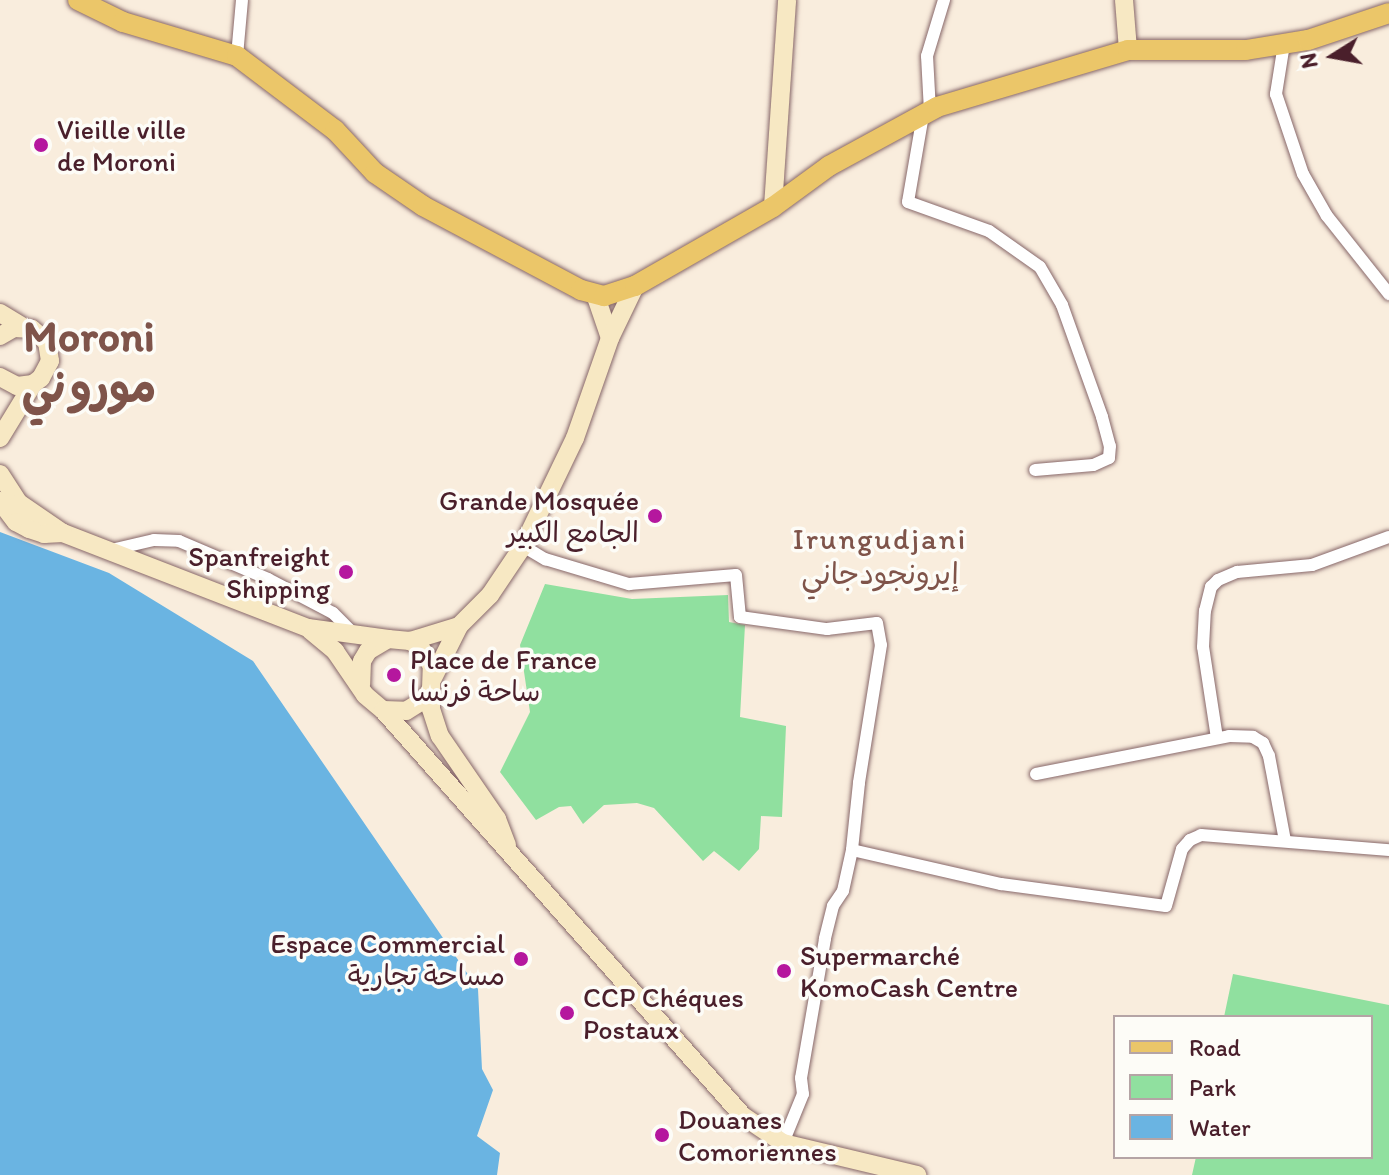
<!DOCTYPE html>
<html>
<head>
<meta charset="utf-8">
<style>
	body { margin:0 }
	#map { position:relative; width:1389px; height:1175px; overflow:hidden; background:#f9eddd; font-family:Itim,"Playpen Sans Arabic",sans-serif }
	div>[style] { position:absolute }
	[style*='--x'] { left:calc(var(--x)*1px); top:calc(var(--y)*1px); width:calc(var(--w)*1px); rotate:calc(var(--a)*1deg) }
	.green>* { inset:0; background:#90e09f }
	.water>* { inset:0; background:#6ab4e2 }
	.roads { filter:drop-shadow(0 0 2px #876769) drop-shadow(0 0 2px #876769) }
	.street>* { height:12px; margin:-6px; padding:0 6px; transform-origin:6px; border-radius:6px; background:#fff }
	.secondary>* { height:18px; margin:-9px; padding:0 9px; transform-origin:9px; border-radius:9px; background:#f7e8c3 }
	.primary>* { height:20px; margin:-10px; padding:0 10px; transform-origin:10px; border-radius:10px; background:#ebc669 }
	.dots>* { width:22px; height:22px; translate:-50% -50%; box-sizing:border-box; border:4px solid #fdfcf7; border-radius:50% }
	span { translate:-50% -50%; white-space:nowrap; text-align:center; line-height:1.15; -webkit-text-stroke:7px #fdfcf7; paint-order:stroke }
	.poi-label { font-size:28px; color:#4a1f2b }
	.left { translate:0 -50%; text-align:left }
	.right { translate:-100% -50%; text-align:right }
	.neighbourhood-label { font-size:30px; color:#7f544a; letter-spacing:2px }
	.town-label { font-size:44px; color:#7f544a; font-weight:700 }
	.legend { position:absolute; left:1113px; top:1015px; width:260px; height:144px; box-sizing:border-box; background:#fdfcf7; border:2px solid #b5a4a5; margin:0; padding:10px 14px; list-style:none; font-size:24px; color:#4a1f2b }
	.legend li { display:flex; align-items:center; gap:16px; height:40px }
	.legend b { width:40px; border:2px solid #b5a4a5 }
	.north { position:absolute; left:1293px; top:16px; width:80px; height:80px; -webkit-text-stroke:6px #fdfcf7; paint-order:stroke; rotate:259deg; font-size:22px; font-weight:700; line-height:32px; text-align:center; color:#4a1f2b }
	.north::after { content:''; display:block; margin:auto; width:28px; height:36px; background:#4a1f2b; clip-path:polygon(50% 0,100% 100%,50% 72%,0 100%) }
</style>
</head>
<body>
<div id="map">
	<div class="green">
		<div style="clip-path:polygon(545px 584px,632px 599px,728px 595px,729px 622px,745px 625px,740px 717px,786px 726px,782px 817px,761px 816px,759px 849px,739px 871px,714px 851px,703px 861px,654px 808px,637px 803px,604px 805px,583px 824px,571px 806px,559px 807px,536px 820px,500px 772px,530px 712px,520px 645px)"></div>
		<div style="clip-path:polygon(1233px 974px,1389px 1005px,1389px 1175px,1192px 1175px,1196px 1157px,1371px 1157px,1371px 1017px,1224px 1017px)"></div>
	</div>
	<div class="water">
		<div style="clip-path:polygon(0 532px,109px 573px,253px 661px,478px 989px,482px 1069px,493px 1090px,477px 1136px,500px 1153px,497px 1175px,0 1175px)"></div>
	</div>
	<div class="roads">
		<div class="street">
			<div style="--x:1284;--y:44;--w:51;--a:99.1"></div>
			<div style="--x:1276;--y:94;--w:84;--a:71.4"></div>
			<div style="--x:1303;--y:174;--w:48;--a:60.3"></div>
			<div style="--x:1327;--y:216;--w:100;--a:51.5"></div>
			<div style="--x:237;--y:56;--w:56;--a:-84.9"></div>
			<div style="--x:930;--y:111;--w:55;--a:-93.1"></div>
			<div style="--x:927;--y:56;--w:59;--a:-73.1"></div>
			<div style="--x:923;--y:115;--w:88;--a:99.8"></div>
			<div style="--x:908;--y:202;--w:86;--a:19.7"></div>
			<div style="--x:989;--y:231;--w:62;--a:35.2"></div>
			<div style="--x:1040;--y:267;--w:44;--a:59.9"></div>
			<div style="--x:1062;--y:305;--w:119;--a:70.3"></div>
			<div style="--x:1102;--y:417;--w:30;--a:75"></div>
			<div style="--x:1110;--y:446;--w:12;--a:95"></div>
			<div style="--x:1109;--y:458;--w:17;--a:156"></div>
			<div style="--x:1093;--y:465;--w:58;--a:175.1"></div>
			<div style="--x:523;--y:546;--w:26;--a:31"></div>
			<div style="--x:545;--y:559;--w:88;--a:16.6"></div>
			<div style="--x:629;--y:584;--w:107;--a:-4.8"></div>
			<div style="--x:736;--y:575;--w:42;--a:84.6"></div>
			<div style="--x:740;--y:617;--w:88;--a:7.9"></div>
			<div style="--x:827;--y:629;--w:50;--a:-6.8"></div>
			<div style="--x:877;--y:623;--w:22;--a:80"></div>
			<div style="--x:881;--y:645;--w:140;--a:99.1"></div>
			<div style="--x:859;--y:783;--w:67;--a:96"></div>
			<div style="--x:852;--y:850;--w:42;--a:102.4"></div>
			<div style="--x:843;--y:891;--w:18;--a:124"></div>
			<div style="--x:833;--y:906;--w:34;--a:104"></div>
			<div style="--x:825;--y:939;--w:141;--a:99.8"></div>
			<div style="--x:801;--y:1078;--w:16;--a:83"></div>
			<div style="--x:803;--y:1094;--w:53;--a:112.2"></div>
			<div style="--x:111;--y:550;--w:44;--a:-13.1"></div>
			<div style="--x:154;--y:540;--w:25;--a:2"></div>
			<div style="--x:179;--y:541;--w:97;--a:23.1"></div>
			<div style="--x:268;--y:579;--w:73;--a:27.6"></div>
			<div style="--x:333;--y:613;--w:30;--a:45"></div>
			<div style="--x:1217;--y:738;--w:92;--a:-98.7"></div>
			<div style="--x:1203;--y:647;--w:36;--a:-87"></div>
			<div style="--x:1205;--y:611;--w:25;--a:-76"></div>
			<div style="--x:1211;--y:587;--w:10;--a:-45"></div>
			<div style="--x:1218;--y:580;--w:21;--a:-23"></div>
			<div style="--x:1237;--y:572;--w:75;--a:-5.3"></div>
			<div style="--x:1312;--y:565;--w:82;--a:-20"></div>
			<div style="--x:1036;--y:774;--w:197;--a:-11.1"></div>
			<div style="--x:1229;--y:736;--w:24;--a:2"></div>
			<div style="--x:1253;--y:737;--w:12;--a:31"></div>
			<div style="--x:1263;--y:743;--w:14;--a:65"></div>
			<div style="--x:1269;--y:756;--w:86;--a:79.3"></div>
			<div style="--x:852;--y:850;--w:153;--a:12.9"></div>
			<div style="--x:1001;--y:884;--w:166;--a:7.6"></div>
			<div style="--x:1166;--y:906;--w:59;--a:-74.3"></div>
			<div style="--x:1182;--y:849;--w:12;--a:-48"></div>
			<div style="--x:1190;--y:840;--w:12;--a:-24"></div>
			<div style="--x:1201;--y:835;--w:189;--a:4.6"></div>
		</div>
		<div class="secondary">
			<div style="--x:1124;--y:0;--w:50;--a:85.4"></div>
			<div style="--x:773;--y:207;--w:207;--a:-86.1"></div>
			<div style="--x:595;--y:294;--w:46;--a:71.2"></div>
			<div style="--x:0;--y:313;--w:27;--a:31"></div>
			<div style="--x:0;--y:336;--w:16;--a:-30"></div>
			<div style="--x:14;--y:328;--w:18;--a:3"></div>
			<div style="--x:32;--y:329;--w:20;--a:41"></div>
			<div style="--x:47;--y:342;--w:19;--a:81"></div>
			<div style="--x:50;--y:361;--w:19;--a:118"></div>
			<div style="--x:41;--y:378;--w:10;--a:143"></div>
			<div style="--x:33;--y:384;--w:16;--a:173"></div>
			<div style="--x:17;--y:386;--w:19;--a:-152"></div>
			<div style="--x:0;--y:438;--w:63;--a:-58.6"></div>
			<div style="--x:0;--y:474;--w:35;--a:57"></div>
			<div style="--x:19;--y:503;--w:53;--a:34.3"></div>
			<div style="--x:63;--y:533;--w:263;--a:21.2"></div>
			<div style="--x:308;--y:628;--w:81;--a:7.8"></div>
			<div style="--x:0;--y:501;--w:26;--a:53"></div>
			<div style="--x:16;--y:522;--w:15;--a:28"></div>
			<div style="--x:29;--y:529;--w:16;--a:18"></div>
			<div style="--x:44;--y:534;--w:19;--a:-3"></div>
			<div style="--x:310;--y:630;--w:33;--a:40"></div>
			<div style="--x:335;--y:651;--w:53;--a:55.7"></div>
			<div style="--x:365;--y:695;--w:23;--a:40"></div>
			<div style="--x:383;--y:710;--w:23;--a:2"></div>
			<div style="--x:406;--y:711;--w:22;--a:-32"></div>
			<div style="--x:425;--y:699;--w:12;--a:-59"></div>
			<div style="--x:431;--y:689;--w:23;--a:-88"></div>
			<div style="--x:432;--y:666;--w:22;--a:-122"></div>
			<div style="--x:420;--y:647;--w:12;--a:-149"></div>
			<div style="--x:410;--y:641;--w:22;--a:-175"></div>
			<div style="--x:388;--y:639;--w:23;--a:149"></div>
			<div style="--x:368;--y:651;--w:12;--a:121"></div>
			<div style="--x:362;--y:661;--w:23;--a:92"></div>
			<div style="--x:410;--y:641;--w:51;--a:-17"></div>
			<div style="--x:433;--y:678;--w:58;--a:-63.4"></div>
			<div style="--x:459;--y:626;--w:44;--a:-45"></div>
			<div style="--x:490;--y:595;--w:59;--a:-56"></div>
			<div style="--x:523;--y:546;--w:120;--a:-64.3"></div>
			<div style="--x:575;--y:438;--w:106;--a:-70.7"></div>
			<div style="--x:610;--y:338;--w:58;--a:-64.3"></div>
			<div style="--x:431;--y:689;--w:20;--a:90"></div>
			<div style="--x:431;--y:709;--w:28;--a:72"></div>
			<div style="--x:440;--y:736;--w:101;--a:55.5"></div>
			<div style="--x:497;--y:819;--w:28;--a:69"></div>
			<div style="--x:383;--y:710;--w:543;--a:48.44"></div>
			<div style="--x:743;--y:1116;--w:48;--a:34"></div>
			<div style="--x:783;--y:1143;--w:138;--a:13.4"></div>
		</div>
		<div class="primary">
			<div style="--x:78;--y:0;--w:50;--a:26.1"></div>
			<div style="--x:123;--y:22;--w:119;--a:16.6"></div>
			<div style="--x:237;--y:56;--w:123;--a:37.1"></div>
			<div style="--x:335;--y:130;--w:59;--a:47.1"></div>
			<div style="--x:375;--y:173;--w:58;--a:34.5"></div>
			<div style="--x:423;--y:206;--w:179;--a:28"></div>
			<div style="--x:581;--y:290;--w:24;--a:15"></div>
			<div style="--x:604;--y:296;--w:33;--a:-18"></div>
			<div style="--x:635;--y:286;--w:159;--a:-29.8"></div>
			<div style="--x:773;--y:207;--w:69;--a:-36.2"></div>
			<div style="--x:829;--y:166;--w:123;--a:-28.6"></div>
			<div style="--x:937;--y:107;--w:199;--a:-16.6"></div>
			<div style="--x:1128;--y:50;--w:118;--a:0"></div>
			<div style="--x:1246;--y:50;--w:63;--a:-9.2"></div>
			<div style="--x:1308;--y:40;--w:85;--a:-18.4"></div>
		</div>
	</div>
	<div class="dots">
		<div style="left:41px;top:145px;background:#b5179e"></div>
		<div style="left:655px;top:516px;background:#b5179e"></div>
		<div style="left:346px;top:572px;background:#b5179e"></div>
		<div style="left:394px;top:675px;background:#b5179e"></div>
		<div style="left:521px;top:959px;background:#b5179e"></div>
		<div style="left:784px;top:971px;background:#b5179e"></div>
		<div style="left:567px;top:1013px;background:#b5179e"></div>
		<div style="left:662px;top:1135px;background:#b5179e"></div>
	</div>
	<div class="poi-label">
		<span class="left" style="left:57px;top:145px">Vieille ville<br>de Moroni</span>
		<span class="right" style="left:639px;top:516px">Grande Mosquée<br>الجامع الكبير</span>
		<span class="right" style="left:330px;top:572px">Spanfreight<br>Shipping</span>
		<span class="left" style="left:410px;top:675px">Place de France<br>ساحة فرنسا</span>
		<span class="right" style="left:505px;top:959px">Espace Commercial<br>مساحة تجارية</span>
		<span class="left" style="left:800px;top:971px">Supermarché<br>KomoCash Centre</span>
		<span class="left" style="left:583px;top:1013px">CCP Chéques<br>Postaux</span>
		<span class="left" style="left:678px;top:1135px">Douanes<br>Comoriennes</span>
	</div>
	<div class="neighbourhood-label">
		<span style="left:880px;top:556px">Irungudjani<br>إيرونجودجاني</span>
	</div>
	<div class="town-label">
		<span style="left:89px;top:362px">Moroni<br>موروني</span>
	</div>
	<ul class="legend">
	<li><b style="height:10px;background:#ebc669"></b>Road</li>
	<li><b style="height:22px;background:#90e09f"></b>Park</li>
	<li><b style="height:22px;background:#6ab4e2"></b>Water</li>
	</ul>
	<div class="north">N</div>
</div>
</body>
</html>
